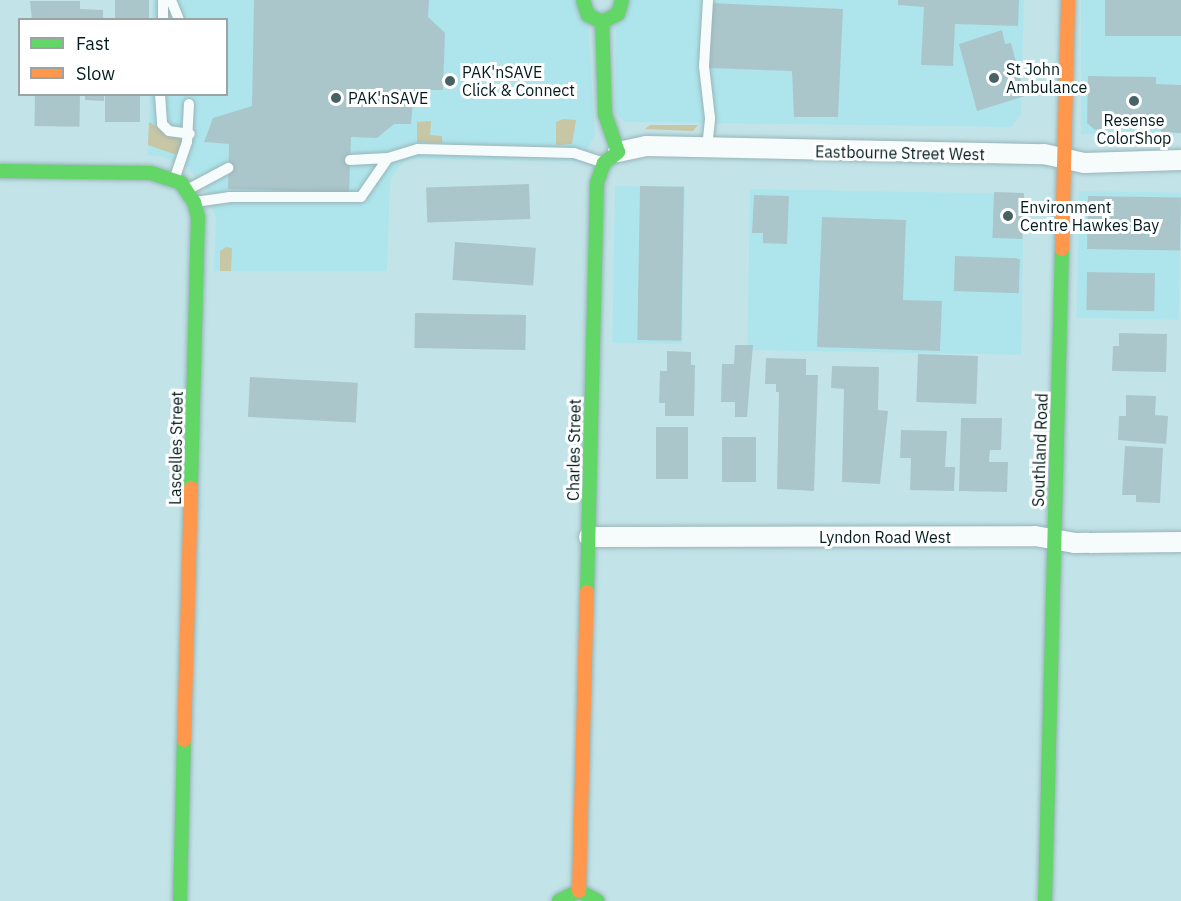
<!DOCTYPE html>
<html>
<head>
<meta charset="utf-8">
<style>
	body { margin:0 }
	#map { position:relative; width:1181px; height:901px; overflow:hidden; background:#c2e4e9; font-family:"IBM Plex Sans",sans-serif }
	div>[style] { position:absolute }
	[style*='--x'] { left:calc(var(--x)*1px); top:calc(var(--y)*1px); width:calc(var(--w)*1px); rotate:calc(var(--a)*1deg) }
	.built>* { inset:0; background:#aee5ec; transform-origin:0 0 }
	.green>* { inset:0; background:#c7c6a5 }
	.building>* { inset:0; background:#abc6ca; transform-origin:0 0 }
	.roads { filter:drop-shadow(0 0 2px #99b4b8) drop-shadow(0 0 2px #99b4b8) }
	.lane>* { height:10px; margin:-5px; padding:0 5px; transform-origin:5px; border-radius:5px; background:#f6fbfc }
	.street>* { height:20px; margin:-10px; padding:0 10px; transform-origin:10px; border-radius:10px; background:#f6fbfc }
	.fast>* { height:14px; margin:-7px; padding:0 7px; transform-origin:7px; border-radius:7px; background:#63d668 }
	.slow>* { height:14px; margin:-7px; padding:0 7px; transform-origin:7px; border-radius:7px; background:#ff974d }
	.dots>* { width:16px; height:16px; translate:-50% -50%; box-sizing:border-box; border:3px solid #fff; border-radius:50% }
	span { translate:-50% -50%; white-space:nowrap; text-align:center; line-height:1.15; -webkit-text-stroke:6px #fff; paint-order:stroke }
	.poi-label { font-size:16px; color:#031c1e }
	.left { translate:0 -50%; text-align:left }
	.street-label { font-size:16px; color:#031c1e }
	.legend { position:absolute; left:18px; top:18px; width:210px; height:78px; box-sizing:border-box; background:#fff; border:2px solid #9aa4a5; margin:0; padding:8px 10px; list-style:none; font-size:18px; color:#031c1e }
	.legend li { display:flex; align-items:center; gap:12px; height:30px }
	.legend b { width:30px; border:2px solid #9aa4a5 }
</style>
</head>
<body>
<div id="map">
	<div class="built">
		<div style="clip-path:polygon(153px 0,578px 0,588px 23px,595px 135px,581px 161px,410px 159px,400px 165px,390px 181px,387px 271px,214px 271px,216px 219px,206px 189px,188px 168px,164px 157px,148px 155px,150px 95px,226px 94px,226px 20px,152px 19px)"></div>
		<div style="clip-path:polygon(616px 0,1024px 0,1021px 115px,1011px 127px,625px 122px,615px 113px)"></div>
		<div style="left:1081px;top:0;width:100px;height:134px"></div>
		<div style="left:615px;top:186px;width:70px;height:157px;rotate:1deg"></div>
		<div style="left:750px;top:189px;width:274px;height:161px;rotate:1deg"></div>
		<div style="left:1079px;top:191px;width:102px;height:127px;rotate:1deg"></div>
	</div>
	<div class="green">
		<div style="clip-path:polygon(563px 119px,576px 120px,572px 144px,556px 145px,556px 122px)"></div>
		<div style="clip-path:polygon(431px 121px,430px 135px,442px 136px,442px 143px,417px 142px,417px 122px)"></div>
		<div style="clip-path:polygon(149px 122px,183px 141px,177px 155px,148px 145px)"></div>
		<div style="clip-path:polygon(650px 125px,698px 125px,693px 131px,645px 129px)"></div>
		<div style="clip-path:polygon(226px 247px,232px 248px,231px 271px,220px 271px,220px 251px)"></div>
	</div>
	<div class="building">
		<div style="left:149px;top:0;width:20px;height:34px;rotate:90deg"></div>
		<div style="clip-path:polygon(254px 0,429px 0,428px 17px,445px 33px,443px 90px,420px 90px,419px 100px,413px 101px,411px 124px,394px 124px,377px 138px,351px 137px,349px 193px,228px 189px,229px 144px,204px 142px,213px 118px,252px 106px)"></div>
		<div style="clip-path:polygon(898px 0,1019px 0,1018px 26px,955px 24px,953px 66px,921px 65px,924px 7px,898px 5px)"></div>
		<div style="left:1105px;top:0;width:76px;height:36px"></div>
		<div style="clip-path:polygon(30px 1px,80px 1px,80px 9px,103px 10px,103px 20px,32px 20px)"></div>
		<div style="clip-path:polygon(711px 3px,843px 9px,838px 117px,794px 117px,792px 71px,709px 68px)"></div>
		<div style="clip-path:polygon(1002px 30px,1005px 44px,1011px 43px,1025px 96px,977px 111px,959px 44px)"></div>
		<div style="clip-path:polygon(1088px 76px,1156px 77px,1156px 84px,1181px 85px,1181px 133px,1161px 132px,1159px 117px,1095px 130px,1087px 123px)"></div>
		<div style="left:35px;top:94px;width:45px;height:32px;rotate:1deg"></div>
		<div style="clip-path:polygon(85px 94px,104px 94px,104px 101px,85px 100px)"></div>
		<div style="left:105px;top:94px;width:35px;height:28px"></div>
		<div style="left:529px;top:184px;width:35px;height:103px;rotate:88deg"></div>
		<div style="left:640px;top:186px;width:44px;height:154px;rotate:1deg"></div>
		<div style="left:994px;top:192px;width:30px;height:46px;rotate:2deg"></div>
		<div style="clip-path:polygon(754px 195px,789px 196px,787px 244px,763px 243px,763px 233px,752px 233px)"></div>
		<div style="left:1088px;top:196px;width:93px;height:53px;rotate:1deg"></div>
		<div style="clip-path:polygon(822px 217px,906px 220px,903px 300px,942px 301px,940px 351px,817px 347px)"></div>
		<div style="left:455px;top:242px;width:81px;height:38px;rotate:4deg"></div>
		<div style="left:955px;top:256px;width:65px;height:35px;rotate:2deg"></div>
		<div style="left:1087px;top:272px;width:68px;height:38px;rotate:1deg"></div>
		<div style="left:415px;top:313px;width:111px;height:35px;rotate:1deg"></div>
		<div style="clip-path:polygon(1119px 333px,1167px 334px,1166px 372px,1112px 371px,1113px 346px,1119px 346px)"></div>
		<div style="clip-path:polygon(735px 345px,753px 345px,747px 417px,735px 417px,735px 402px,721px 402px,722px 364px,734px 364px)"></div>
		<div style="clip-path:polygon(667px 351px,691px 352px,691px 365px,695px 365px,694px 416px,665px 416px,665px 403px,659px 403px,660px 371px,667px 371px)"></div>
		<div style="left:918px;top:354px;width:60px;height:48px;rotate:2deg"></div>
		<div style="clip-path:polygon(766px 358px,806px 359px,806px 375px,818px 375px,814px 491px,777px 489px,779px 392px,776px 392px,776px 384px,765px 384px)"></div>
		<div style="clip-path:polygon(832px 366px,879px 367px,878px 410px,888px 411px,880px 484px,842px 482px,844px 389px,831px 388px)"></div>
		<div style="left:250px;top:377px;width:108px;height:40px;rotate:3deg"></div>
		<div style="clip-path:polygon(1126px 395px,1156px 396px,1155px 415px,1168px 416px,1166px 444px,1118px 440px,1119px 416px,1126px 416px)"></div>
		<div style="clip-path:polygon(961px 418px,1002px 418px,1001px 450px,990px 450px,989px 462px,1008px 462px,1007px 492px,959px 491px)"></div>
		<div style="left:656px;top:427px;width:32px;height:52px"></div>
		<div style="clip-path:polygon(901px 430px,947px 431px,945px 467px,955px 467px,954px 491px,910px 490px,911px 458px,900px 458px)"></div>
		<div style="left:722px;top:437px;width:34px;height:45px"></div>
		<div style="clip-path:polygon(1125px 446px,1163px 448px,1160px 503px,1136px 502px,1136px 495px,1122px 495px)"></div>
	</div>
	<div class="roads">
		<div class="lane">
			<div style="--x:171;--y:0;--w:22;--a:68"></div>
			<div style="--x:163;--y:20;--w:20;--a:-90"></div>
			<div style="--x:160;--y:94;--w:30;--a:86"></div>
			<div style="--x:162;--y:124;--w:10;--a:45"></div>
			<div style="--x:169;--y:131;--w:21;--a:8"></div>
			<div style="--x:707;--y:148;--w:30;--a:-84"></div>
			<div style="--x:710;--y:118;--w:52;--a:-96.6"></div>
			<div style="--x:704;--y:66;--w:66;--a:-86.5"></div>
			<div style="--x:350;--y:160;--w:38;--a:-3"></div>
			<div style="--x:174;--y:180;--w:40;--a:-71.1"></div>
			<div style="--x:187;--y:142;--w:38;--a:-87"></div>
			<div style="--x:187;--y:190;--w:47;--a:-28.2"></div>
			<div style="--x:195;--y:202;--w:34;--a:-8"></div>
			<div style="--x:229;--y:197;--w:132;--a:0"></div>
			<div style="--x:361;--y:197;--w:47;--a:-55.3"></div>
			<div style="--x:388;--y:158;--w:31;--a:-17"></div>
			<div style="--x:418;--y:149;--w:156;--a:1.5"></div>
			<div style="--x:574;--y:153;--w:32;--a:18"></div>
		</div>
		<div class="street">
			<div style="--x:618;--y:152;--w:29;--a:-12"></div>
			<div style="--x:646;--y:146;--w:398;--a:1.2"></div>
			<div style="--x:1044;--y:154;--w:41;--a:12.7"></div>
			<div style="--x:1084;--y:163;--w:97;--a:-1.8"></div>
			<div style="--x:589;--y:537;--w:446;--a:-0.1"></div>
			<div style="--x:1035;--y:536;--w:40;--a:10"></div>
			<div style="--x:1074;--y:543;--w:107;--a:-0.5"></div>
		</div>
		<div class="fast">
			<div style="--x:583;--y:0;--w:16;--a:72"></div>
			<div style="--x:588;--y:15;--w:16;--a:27"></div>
			<div style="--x:602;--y:22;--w:18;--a:-27"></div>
			<div style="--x:618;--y:14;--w:15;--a:-74"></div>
			<div style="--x:0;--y:171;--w:151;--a:0.8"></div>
			<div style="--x:151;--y:173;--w:32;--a:18"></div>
			<div style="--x:181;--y:183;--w:23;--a:56"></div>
			<div style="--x:194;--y:202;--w:16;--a:75"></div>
			<div style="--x:198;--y:217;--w:271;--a:91.5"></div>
			<div style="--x:587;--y:592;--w:409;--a:-88.6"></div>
			<div style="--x:597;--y:183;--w:21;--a:-71"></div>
			<div style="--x:604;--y:163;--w:18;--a:-38"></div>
			<div style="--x:618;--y:152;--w:39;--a:-109"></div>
			<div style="--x:605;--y:115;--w:93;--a:-91.8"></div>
			<div style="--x:180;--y:901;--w:161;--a:-88.6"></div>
			<div style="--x:559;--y:901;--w:22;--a:-27"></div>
			<div style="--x:579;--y:891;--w:21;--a:28"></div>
			<div style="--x:1045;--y:901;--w:652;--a:-88.51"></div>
		</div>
		<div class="slow">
			<div style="--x:1062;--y:249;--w:249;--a:-88.6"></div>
			<div style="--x:184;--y:740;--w:252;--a:-88.4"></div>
			<div style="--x:579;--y:891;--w:299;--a:-88.5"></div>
		</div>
	</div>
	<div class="dots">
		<div style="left:994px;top:78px;background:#466265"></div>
		<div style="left:450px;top:81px;background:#466265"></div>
		<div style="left:336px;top:98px;background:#466265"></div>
		<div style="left:1134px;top:101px;background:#466265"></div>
		<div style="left:1008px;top:216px;background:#466265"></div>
	</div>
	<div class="poi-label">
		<span class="left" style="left:1006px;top:78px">St John<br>Ambulance</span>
		<span class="left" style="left:462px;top:81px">PAK'nSAVE<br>Click &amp; Connect</span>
		<span class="left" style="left:348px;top:98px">PAK'nSAVE</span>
		<span style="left:1134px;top:129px">Resense<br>ColorShop</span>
		<span class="left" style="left:1020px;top:216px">Environment<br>Centre Hawkes Bay</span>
	</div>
	<div class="street-label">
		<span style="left:900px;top:153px;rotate:1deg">Eastbourne Street West</span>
		<span style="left:176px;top:448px;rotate:-89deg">Lascelles Street</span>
		<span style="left:574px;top:450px;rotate:-89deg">Charles Street</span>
		<span style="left:1040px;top:450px;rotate:-88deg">Southland Road</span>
		<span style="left:885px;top:537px">Lyndon Road West</span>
	</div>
	<ul class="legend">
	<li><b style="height:8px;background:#63d668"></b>Fast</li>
	<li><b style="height:8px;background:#ff974d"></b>Slow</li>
	</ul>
</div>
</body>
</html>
